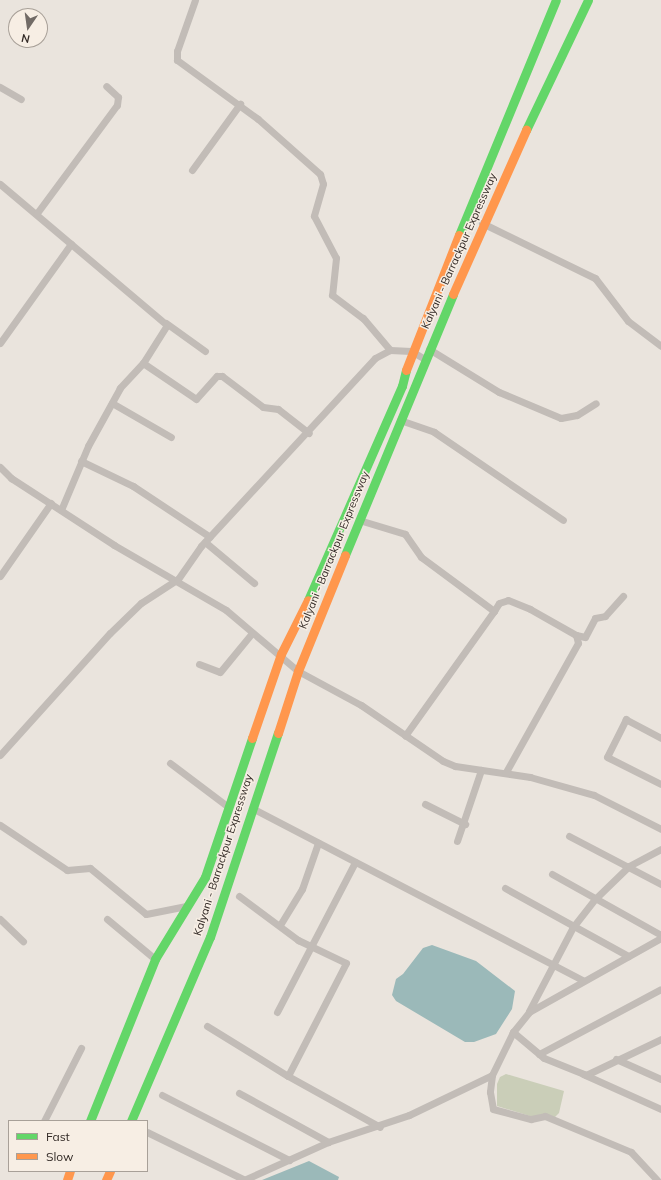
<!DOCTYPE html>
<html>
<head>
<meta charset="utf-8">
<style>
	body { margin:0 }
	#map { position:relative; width:661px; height:1180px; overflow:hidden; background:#eae4dd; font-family:Mulish,sans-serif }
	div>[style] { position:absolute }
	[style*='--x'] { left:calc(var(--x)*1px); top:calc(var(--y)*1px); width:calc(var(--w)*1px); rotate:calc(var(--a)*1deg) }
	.green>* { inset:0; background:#caceb8 }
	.water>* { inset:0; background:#9bb9b9 }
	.street>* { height:7px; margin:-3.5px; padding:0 3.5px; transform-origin:3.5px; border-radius:3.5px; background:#c2bcb7 }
	.fast>* { height:9px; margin:-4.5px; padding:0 4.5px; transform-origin:4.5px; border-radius:4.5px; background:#63d668 }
	.slow>* { height:9px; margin:-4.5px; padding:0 4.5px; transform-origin:4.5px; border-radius:4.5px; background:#ff974d }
	span { translate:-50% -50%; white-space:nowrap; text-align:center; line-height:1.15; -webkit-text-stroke:3px #f7eee4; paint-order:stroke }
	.street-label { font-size:11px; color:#322a26 }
	.legend { position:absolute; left:8px; top:1120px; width:140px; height:52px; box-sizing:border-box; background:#f7eee4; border:1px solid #a8a098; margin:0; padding:5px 7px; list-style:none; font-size:12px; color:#322a26 }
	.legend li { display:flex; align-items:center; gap:8px; height:20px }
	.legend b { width:20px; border:1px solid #a8a098 }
	.north { position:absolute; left:8px; top:8px; width:40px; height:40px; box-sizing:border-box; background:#f7eee4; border:1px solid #a8a098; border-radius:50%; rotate:193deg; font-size:11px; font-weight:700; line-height:16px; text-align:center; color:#322a26 }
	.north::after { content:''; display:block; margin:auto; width:14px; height:18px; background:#726b66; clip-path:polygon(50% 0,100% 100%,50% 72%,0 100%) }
</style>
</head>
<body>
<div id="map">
	<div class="green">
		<div style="clip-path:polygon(506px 1074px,564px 1091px,559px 1113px,554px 1118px,530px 1116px,497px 1106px,497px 1084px,500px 1077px)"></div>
	</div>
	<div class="water">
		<div style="clip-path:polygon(432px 945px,476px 961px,515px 991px,512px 1009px,496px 1034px,474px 1042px,465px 1042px,396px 1001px,392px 995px,396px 979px,403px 974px,423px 948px)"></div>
		<div style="clip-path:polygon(309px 1161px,339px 1177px,338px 1180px,262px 1180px)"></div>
	</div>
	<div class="street">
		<div style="--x:195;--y:0;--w:54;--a:109.4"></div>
		<div style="--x:177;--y:51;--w:9;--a:90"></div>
		<div style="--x:177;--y:60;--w:100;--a:36.1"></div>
		<div style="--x:258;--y:119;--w:83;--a:41.6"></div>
		<div style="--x:320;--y:174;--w:10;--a:73"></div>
		<div style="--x:323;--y:184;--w:33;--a:106"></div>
		<div style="--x:314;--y:216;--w:47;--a:62.4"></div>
		<div style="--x:336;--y:258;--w:37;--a:96"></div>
		<div style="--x:332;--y:295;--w:39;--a:37"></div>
		<div style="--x:363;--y:318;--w:42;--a:49.8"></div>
		<div style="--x:0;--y:87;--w:24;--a:30"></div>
		<div style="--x:192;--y:170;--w:82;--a:-54"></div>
		<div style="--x:0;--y:184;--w:219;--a:40.2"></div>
		<div style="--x:167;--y:325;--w:45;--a:122.3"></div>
		<div style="--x:143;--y:363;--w:34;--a:133"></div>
		<div style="--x:120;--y:388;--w:66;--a:118.9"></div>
		<div style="--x:88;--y:446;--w:69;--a:112.9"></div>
		<div style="--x:37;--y:213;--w:134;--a:-53.5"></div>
		<div style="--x:117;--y:105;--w:8;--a:-83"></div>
		<div style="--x:118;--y:97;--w:16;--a:-137"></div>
		<div style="--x:482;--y:223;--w:126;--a:26"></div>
		<div style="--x:595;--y:278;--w:54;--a:52.5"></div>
		<div style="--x:628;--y:321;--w:41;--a:37.1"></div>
		<div style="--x:166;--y:323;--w:48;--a:35.7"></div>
		<div style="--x:0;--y:343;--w:122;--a:-54.4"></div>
		<div style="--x:429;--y:349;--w:82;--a:31.6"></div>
		<div style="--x:499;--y:392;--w:67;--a:22.8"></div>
		<div style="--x:561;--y:418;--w:16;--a:-11"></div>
		<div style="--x:577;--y:415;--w:22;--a:-32"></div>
		<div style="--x:143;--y:363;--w:64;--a:34.2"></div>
		<div style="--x:196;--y:399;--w:31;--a:-48"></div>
		<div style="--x:217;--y:376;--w:5;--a:0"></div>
		<div style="--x:222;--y:376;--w:51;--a:37.1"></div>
		<div style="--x:263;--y:407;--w:15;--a:8"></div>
		<div style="--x:278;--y:409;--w:39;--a:38"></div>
		<div style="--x:112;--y:403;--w:68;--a:30"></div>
		<div style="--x:400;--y:420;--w:36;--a:19"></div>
		<div style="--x:434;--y:432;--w:156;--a:34.3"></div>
		<div style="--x:81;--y:461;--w:58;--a:25.7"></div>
		<div style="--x:133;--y:486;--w:92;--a:33.5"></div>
		<div style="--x:0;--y:467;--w:16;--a:45"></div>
		<div style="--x:11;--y:478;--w:123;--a:33"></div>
		<div style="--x:114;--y:545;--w:129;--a:30.1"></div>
		<div style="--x:226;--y:610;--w:94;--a:40.3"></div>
		<div style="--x:298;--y:671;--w:72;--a:28.4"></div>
		<div style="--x:361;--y:705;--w:99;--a:34.3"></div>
		<div style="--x:443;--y:761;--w:13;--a:23"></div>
		<div style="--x:455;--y:766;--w:76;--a:8.3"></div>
		<div style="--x:530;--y:777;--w:66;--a:15.7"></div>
		<div style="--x:594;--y:795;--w:75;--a:26.9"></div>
		<div style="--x:359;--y:520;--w:48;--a:16.9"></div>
		<div style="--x:405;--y:534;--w:28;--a:55"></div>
		<div style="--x:421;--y:557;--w:91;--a:36.5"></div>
		<div style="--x:494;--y:611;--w:153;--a:125.5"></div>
		<div style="--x:205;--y:542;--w:64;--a:39.9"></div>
		<div style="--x:0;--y:576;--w:89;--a:-55.1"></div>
		<div style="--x:494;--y:611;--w:9;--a:-58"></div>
		<div style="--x:499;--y:603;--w:9;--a:-18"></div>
		<div style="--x:508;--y:600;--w:24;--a:22"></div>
		<div style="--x:530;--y:609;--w:53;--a:29.5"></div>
		<div style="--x:576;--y:635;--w:8;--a:76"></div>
		<div style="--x:578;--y:643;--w:148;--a:119.2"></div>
		<div style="--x:576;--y:635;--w:9;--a:13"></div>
		<div style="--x:585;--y:637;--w:21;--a:-62"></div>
		<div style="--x:595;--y:618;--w:10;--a:-11"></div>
		<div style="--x:605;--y:616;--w:27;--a:-48"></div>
		<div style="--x:199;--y:664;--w:22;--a:21"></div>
		<div style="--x:220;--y:672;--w:50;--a:-50.6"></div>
		<div style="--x:661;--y:738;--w:40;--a:-152"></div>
		<div style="--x:626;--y:719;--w:42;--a:116.6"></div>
		<div style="--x:607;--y:757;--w:60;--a:26.6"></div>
		<div style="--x:0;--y:755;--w:164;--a:-48"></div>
		<div style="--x:110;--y:633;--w:43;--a:-44.1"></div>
		<div style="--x:141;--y:603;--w:44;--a:-33"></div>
		<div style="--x:178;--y:579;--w:40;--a:-55.1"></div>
		<div style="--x:201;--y:546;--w:256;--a:-47.2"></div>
		<div style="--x:375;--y:358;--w:17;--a:-28"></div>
		<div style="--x:390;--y:350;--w:21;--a:3"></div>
		<div style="--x:411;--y:351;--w:16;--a:30"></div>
		<div style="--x:170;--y:763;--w:71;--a:37"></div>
		<div style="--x:425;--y:804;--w:45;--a:26.6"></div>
		<div style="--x:252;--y:808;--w:373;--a:27.5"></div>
		<div style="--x:0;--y:825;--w:81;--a:33.9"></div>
		<div style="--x:67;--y:870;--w:23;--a:-5"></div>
		<div style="--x:90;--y:868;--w:72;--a:39.4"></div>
		<div style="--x:146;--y:914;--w:41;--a:-11.3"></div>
		<div style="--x:569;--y:836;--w:104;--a:27.6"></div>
		<div style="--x:457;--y:841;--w:75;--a:-71.3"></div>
		<div style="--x:552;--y:874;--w:125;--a:29.2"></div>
		<div style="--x:505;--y:888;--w:141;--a:28.9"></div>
		<div style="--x:239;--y:896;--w:74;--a:36.7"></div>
		<div style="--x:298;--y:940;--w:53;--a:25.6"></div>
		<div style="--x:346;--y:963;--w:127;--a:117.2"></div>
		<div style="--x:0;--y:919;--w:32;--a:44"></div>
		<div style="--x:107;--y:919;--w:62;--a:39.8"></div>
		<div style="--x:280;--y:925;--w:42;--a:-58.6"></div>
		<div style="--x:302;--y:889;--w:49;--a:-70.8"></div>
		<div style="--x:529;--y:1011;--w:95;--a:-62.4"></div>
		<div style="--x:573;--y:927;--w:36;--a:-52"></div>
		<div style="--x:595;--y:899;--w:47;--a:-44.1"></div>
		<div style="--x:629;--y:866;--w:36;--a:-28"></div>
		<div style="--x:277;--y:1012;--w:169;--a:-62.5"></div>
		<div style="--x:207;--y:1026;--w:95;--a:31.7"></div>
		<div style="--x:288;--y:1076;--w:105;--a:29"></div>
		<div style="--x:513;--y:1032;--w:40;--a:40"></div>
		<div style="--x:544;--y:1058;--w:45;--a:22"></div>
		<div style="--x:586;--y:1075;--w:83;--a:-25.6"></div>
		<div style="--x:539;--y:1054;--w:138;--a:-28"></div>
		<div style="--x:616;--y:1059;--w:49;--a:24"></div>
		<div style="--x:583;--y:1074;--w:85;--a:24.2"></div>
		<div style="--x:492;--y:1075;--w:17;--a:97"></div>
		<div style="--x:490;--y:1092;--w:17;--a:80"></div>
		<div style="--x:493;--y:1109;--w:39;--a:15"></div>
		<div style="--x:531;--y:1119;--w:14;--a:-12"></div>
		<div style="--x:545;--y:1116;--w:93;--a:22.7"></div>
		<div style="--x:631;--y:1152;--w:38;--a:47"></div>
		<div style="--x:239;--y:1093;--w:102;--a:28.8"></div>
		<div style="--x:162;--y:1095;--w:143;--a:27.1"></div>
		<div style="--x:44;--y:1121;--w:82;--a:-63.1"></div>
		<div style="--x:147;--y:1132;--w:109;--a:26.1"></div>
		<div style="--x:244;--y:1180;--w:92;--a:-24.3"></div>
		<div style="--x:328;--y:1142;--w:85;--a:-18.4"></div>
		<div style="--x:409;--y:1115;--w:92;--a:-25.7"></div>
		<div style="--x:492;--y:1075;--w:48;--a:-64"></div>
		<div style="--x:513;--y:1032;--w:26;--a:-51"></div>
		<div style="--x:529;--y:1012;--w:151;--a:-29.3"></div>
	</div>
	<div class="fast">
		<div style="--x:526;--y:130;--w:144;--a:-64.5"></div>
		<div style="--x:459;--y:235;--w:254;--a:-67.6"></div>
		<div style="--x:345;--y:555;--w:282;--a:-67.5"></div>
		<div style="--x:308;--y:600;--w:234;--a:-66.3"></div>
		<div style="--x:402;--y:386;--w:16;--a:-76"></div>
		<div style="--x:90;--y:1121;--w:175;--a:-68.1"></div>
		<div style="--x:155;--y:959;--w:96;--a:-58.6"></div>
		<div style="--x:205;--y:877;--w:147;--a:-71.3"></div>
		<div style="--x:131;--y:1121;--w:200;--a:-66.8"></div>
		<div style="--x:210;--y:937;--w:215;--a:-71.6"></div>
	</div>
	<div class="slow">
		<div style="--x:453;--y:294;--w:180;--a:-66"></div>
		<div style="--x:406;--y:370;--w:145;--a:-68.6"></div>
		<div style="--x:278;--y:733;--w:65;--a:-72.1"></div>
		<div style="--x:298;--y:671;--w:125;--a:-67.9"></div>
		<div style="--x:252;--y:738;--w:89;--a:-71"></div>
		<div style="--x:281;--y:654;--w:60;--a:-63.4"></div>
		<div style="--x:67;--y:1180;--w:9;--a:-72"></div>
		<div style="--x:106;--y:1180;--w:10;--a:-66"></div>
	</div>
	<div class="street-label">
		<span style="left:459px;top:251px;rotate:-66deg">Kalyani - Barrackpur Expressway</span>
		<span style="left:334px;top:550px;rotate:-68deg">Kalyani - Barrackpur Expressway</span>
		<span style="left:223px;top:855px;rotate:-72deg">Kalyani - Barrackpur Expressway</span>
	</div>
	<ul class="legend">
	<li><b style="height:5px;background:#63d668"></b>Fast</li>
	<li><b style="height:5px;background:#ff974d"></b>Slow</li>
	</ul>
	<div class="north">N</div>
</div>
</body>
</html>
